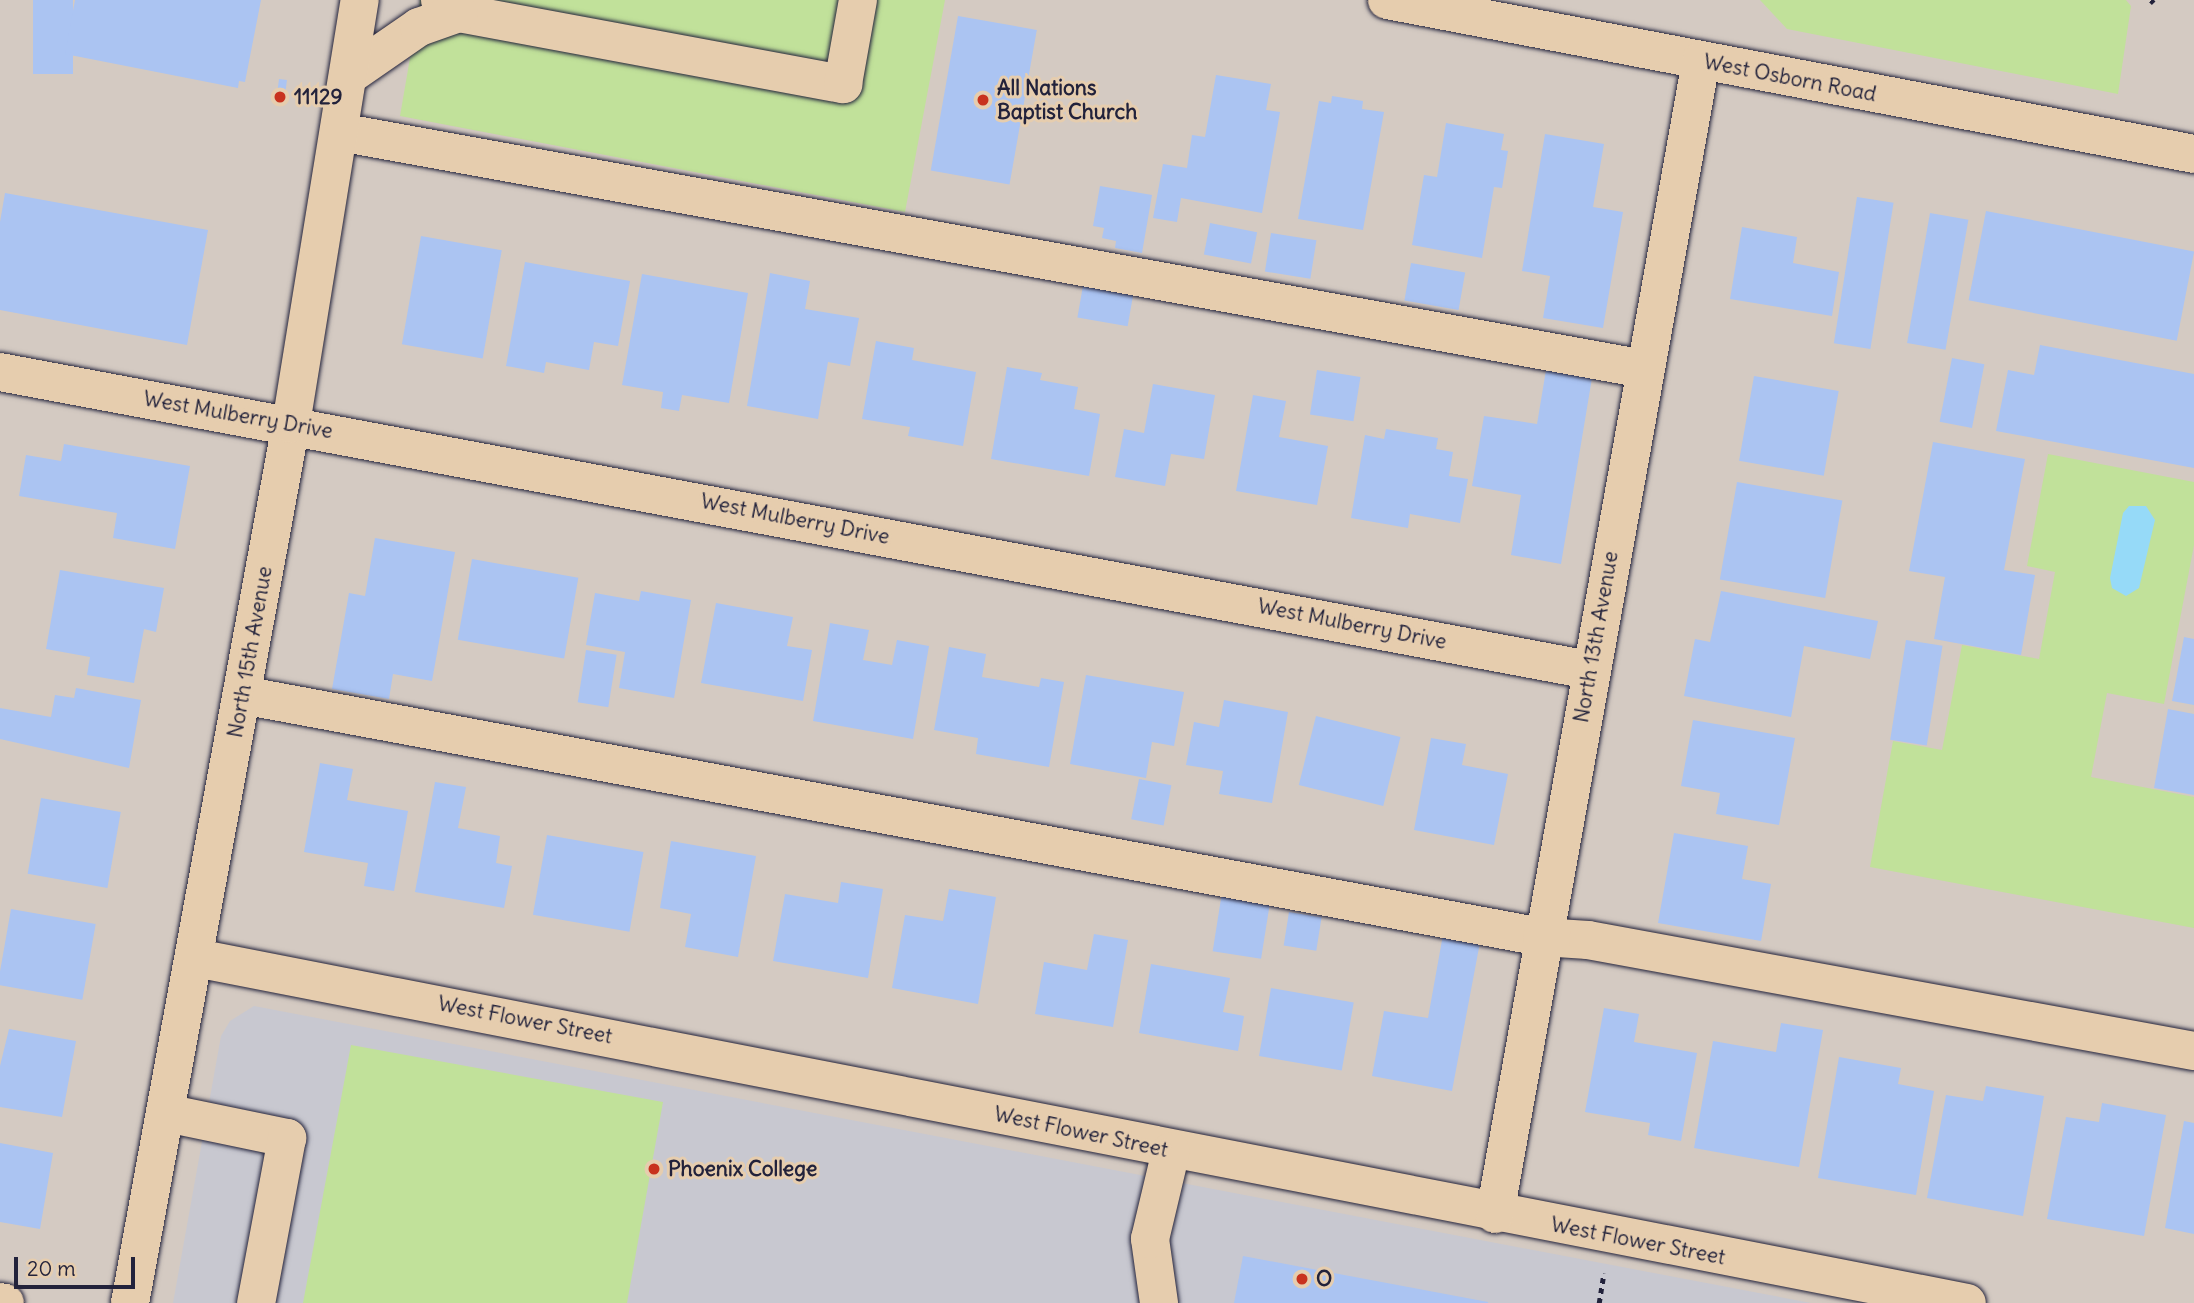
<!DOCTYPE html>
<html>
<head>
<meta charset="utf-8">
<style>
	body { margin:0 }
	#map { position:relative; width:2194px; height:1303px; overflow:hidden; background:#d4cac2; font-family:Delius,sans-serif }
	div>[style] { position:absolute }
	[style*='--x'] { left:calc(var(--x)*1px); top:calc(var(--y)*1px); width:calc(var(--w)*1px); rotate:calc(var(--a)*1deg) }
	.built>* { inset:0; background:#c8c8d0 }
	.green>* { inset:0; background:#c1e19a }
	.water>* { inset:0; background:#96daf8 }
	.building>* { inset:0; background:#abc4f2; transform-origin:0 0 }
	.path>* { height:4.5px; margin-top:-2.25px; transform-origin:0; background:repeating-linear-gradient(90deg,#22223b 0 5px,transparent 0 10px) }
	.roads { filter:drop-shadow(0 0 2px #22223b) drop-shadow(0 0 2px #22223b) }
	.minor>* { height:38px; margin:-19px; padding:0 19px; transform-origin:19px; border-radius:19px; background:#e6cdae }
	.dots>* { width:19px; height:19px; translate:-50% -50%; box-sizing:border-box; border:4px solid #e6cdae; border-radius:50% }
	span { translate:-50% -50%; white-space:nowrap; text-align:center; line-height:1.15; -webkit-text-stroke:6px #e6cdae; paint-order:stroke }
	.street-label { font-size:21px; color:#22223b }
	.poi-label { font-size:21px; color:#22223b; font-weight:700 }
	.left { translate:0 -50%; text-align:left }
	.scale { position:absolute; left:14px; top:1257px; width:121px; height:32px; box-sizing:border-box; border:4px solid #22223b; border-top:0; padding-left:9px; font-size:21px; line-height:24px; white-space:nowrap; color:#22223b; -webkit-text-stroke:5px #e6cdae; paint-order:stroke }
</style>
</head>
<body>
<div id="map">
	<div class="built">
		<div style="clip-path:polygon(254px 1006px,1811px 1303px,173px 1303px,221px 1036px,230px 1021px)"></div>
	</div>
	<div class="green">
		<div style="clip-path:polygon(420px 0,945px 0,905px 212px,400px 116px)"></div>
		<div style="clip-path:polygon(1760px 0,2126px 0,2131px 6px,2118px 94px,1787px 29px)"></div>
		<div style="clip-path:polygon(2048px 454px,2194px 482px,2194px 545px,2164px 704px,2107px 693px,2091px 777px,2194px 797px,2194px 928px,1870px 867px,1893px 741px,1942px 750px,1962px 645px,2039px 659px,2055px 572px,2027px 566px)"></div>
		<div style="clip-path:polygon(351px 1045px,663px 1102px,627px 1303px,303px 1303px)"></div>
	</div>
	<div class="water">
		<div style="clip-path:polygon(2129px 506px,2146px 506px,2155px 520px,2139px 588px,2126px 596px,2112px 588px,2110px 578px,2123px 513px)"></div>
	</div>
	<div class="building">
		<div style="left:33px;top:0;width:40px;height:74px"></div>
		<div style="clip-path:polygon(75px 0,261px 0,245px 82px,239px 81px,238px 88px,65px 54px)"></div>
		<div style="left:958px;top:16px;width:80px;height:157px;rotate:10deg"></div>
		<div style="clip-path:polygon(1216px 75px,1271px 84px,1266px 110px,1280px 112px,1262px 213px,1181px 198px,1177px 222px,1153px 218px,1163px 164px,1187px 168px,1192px 135px,1205px 137px)"></div>
		<div style="left:279px;top:79px;width:8px;height:21px;rotate:7deg"></div>
		<div style="clip-path:polygon(1332px 96px,1363px 101px,1362px 109px,1384px 112px,1363px 230px,1298px 219px,1319px 101px,1331px 103px)"></div>
		<div style="clip-path:polygon(1446px 123px,1504px 134px,1501px 150px,1508px 151px,1502px 188px,1494px 187px,1482px 258px,1412px 245px,1424px 175px,1437px 177px)"></div>
		<div style="clip-path:polygon(1545px 134px,1604px 144px,1593px 207px,1623px 212px,1603px 328px,1543px 318px,1550px 276px,1522px 271px)"></div>
		<div style="clip-path:polygon(1100px 186px,1152px 195px,1142px 253px,1115px 248px,1116px 241px,1102px 238px,1104px 228px,1093px 226px)"></div>
		<div style="clip-path:polygon(5px 193px,208px 230px,187px 345px,0 310px,0 222px)"></div>
		<div style="left:1857px;top:197px;width:37px;height:148px;rotate:9deg"></div>
		<div style="left:1986px;top:211px;width:212px;height:91px;rotate:11deg"></div>
		<div style="left:1930px;top:213px;width:39px;height:132px;rotate:10deg"></div>
		<div style="left:1210px;top:223px;width:48px;height:32px;rotate:11deg"></div>
		<div style="clip-path:polygon(1742px 227px,1797px 237px,1793px 263px,1839px 272px,1832px 316px,1730px 299px)"></div>
		<div style="left:1271px;top:233px;width:46px;height:39px;rotate:9deg"></div>
		<div style="left:421px;top:236px;width:82px;height:110px;rotate:10deg"></div>
		<div style="clip-path:polygon(525px 262px,630px 281px,618px 346px,594px 342px,589px 370px,546px 362px,544px 373px,506px 366px)"></div>
		<div style="left:1411px;top:263px;width:55px;height:38px;rotate:10deg"></div>
		<div style="clip-path:polygon(770px 273px,810px 281px,805px 309px,859px 318px,850px 366px,828px 362px,818px 419px,747px 406px)"></div>
		<div style="clip-path:polygon(642px 274px,748px 293px,729px 403px,682px 395px,679px 411px,661px 408px,663px 392px,622px 385px)"></div>
		<div style="left:1084px;top:280px;width:51px;height:38px;rotate:10deg"></div>
		<div style="clip-path:polygon(876px 341px,914px 348px,912px 360px,976px 372px,963px 446px,908px 436px,910px 427px,862px 419px)"></div>
		<div style="clip-path:polygon(2040px 345px,2194px 374px,2194px 468px,1996px 431px,2008px 370px,2034px 375px)"></div>
		<div style="left:1952px;top:358px;width:33px;height:65px;rotate:11deg"></div>
		<div style="clip-path:polygon(1547px 364px,1593px 372px,1561px 564px,1511px 555px,1521px 495px,1472px 486px,1484px 416px,1537px 424px)"></div>
		<div style="clip-path:polygon(1007px 367px,1042px 373px,1040px 380px,1078px 387px,1074px 409px,1100px 414px,1089px 476px,991px 459px)"></div>
		<div style="left:1317px;top:370px;width:44px;height:45px;rotate:9deg"></div>
		<div style="left:1754px;top:376px;width:86px;height:86px;rotate:10deg"></div>
		<div style="clip-path:polygon(1153px 384px,1215px 395px,1204px 459px,1171px 454px,1165px 486px,1115px 477px,1124px 429px,1144px 433px)"></div>
		<div style="clip-path:polygon(1253px 395px,1286px 401px,1279px 437px,1328px 446px,1317px 505px,1236px 491px)"></div>
		<div style="clip-path:polygon(1386px 429px,1438px 438px,1436px 449px,1453px 452px,1449px 476px,1468px 479px,1460px 523px,1410px 514px,1408px 528px,1351px 518px,1365px 435px,1384px 439px)"></div>
		<div style="clip-path:polygon(1933px 442px,2025px 459px,2004px 570px,2035px 575px,2021px 655px,1934px 639px,1945px 577px,1909px 571px)"></div>
		<div style="clip-path:polygon(64px 444px,190px 466px,175px 549px,113px 538px,117px 513px,19px 496px,26px 455px,61px 461px)"></div>
		<div style="left:1737px;top:482px;width:107px;height:99px;rotate:10deg"></div>
		<div style="clip-path:polygon(375px 538px,455px 552px,432px 681px,393px 674px,389px 699px,332px 689px,349px 593px,365px 596px)"></div>
		<div style="left:472px;top:559px;width:108px;height:82px;rotate:10deg"></div>
		<div style="clip-path:polygon(60px 570px,164px 588px,156px 632px,144px 629px,134px 683px,87px 675px,90px 657px,46px 649px)"></div>
		<div style="clip-path:polygon(641px 591px,691px 600px,674px 698px,619px 688px,625px 652px,586px 645px,595px 593px,639px 601px)"></div>
		<div style="clip-path:polygon(1721px 591px,1878px 621px,1870px 659px,1804px 646px,1791px 717px,1684px 696px,1695px 639px,1710px 642px)"></div>
		<div style="clip-path:polygon(716px 603px,793px 617px,787px 646px,812px 650px,803px 701px,701px 683px)"></div>
		<div style="clip-path:polygon(830px 623px,869px 630px,863px 660px,892px 665px,897px 640px,929px 646px,913px 739px,813px 721px)"></div>
		<div style="clip-path:polygon(2184px 637px,2194px 639px,2194px 705px,2172px 701px)"></div>
		<div style="left:1906px;top:640px;width:37px;height:101px;rotate:9deg"></div>
		<div style="clip-path:polygon(949px 647px,986px 654px,982px 677px,1039px 687px,1041px 678px,1064px 682px,1049px 767px,976px 754px,978px 738px,934px 730px)"></div>
		<div style="left:586px;top:650px;width:31px;height:53px;rotate:9deg"></div>
		<div style="clip-path:polygon(1086px 675px,1184px 692px,1174px 746px,1152px 742px,1146px 778px,1070px 764px)"></div>
		<div style="clip-path:polygon(76px 688px,141px 700px,129px 768px,0 739px,0 708px,51px 717px,55px 695px,74px 698px)"></div>
		<div style="clip-path:polygon(1224px 700px,1288px 712px,1272px 803px,1219px 794px,1223px 771px,1186px 765px,1194px 722px,1219px 727px)"></div>
		<div style="clip-path:polygon(2168px 709px,2194px 714px,2194px 795px,2154px 788px)"></div>
		<div style="left:1316px;top:716px;width:87px;height:71px;rotate:14deg"></div>
		<div style="clip-path:polygon(1693px 720px,1795px 738px,1779px 825px,1716px 814px,1720px 793px,1681px 786px)"></div>
		<div style="clip-path:polygon(1431px 738px,1466px 744px,1462px 765px,1508px 774px,1494px 845px,1414px 830px)"></div>
		<div style="clip-path:polygon(320px 763px,353px 769px,347px 800px,408px 811px,394px 891px,364px 886px,368px 863px,304px 852px)"></div>
		<div style="left:1139px;top:779px;width:33px;height:41px;rotate:11deg"></div>
		<div style="clip-path:polygon(435px 782px,466px 787px,458px 828px,500px 836px,496px 863px,512px 866px,504px 908px,415px 892px)"></div>
		<div style="left:41px;top:798px;width:81px;height:77px;rotate:10deg"></div>
		<div style="clip-path:polygon(1674px 833px,1748px 846px,1742px 879px,1771px 884px,1761px 941px,1658px 923px)"></div>
		<div style="left:547px;top:835px;width:98px;height:81px;rotate:10deg"></div>
		<div style="clip-path:polygon(671px 841px,756px 856px,738px 957px,685px 947px,691px 914px,660px 908px)"></div>
		<div style="clip-path:polygon(841px 882px,883px 889px,868px 978px,773px 961px,785px 894px,838px 903px)"></div>
		<div style="left:1223px;top:886px;width:49px;height:66px;rotate:9deg"></div>
		<div style="clip-path:polygon(949px 889px,996px 897px,978px 1004px,892px 988px,905px 915px,943px 921px)"></div>
		<div style="left:11px;top:909px;width:86px;height:77px;rotate:10deg"></div>
		<div style="left:1289px;top:912px;width:33px;height:34px;rotate:9deg"></div>
		<div style="clip-path:polygon(1444px 929px,1481px 937px,1452px 1091px,1372px 1076px,1384px 1011px,1428px 1018px)"></div>
		<div style="clip-path:polygon(1094px 934px,1128px 940px,1113px 1027px,1035px 1014px,1044px 962px,1087px 970px)"></div>
		<div style="clip-path:polygon(1151px 964px,1230px 978px,1223px 1012px,1244px 1016px,1238px 1051px,1139px 1033px)"></div>
		<div style="left:1271px;top:988px;width:84px;height:69px;rotate:10deg"></div>
		<div style="clip-path:polygon(1604px 1008px,1639px 1014px,1634px 1042px,1697px 1053px,1681px 1141px,1648px 1135px,1650px 1123px,1585px 1112px)"></div>
		<div style="clip-path:polygon(1781px 1023px,1823px 1030px,1799px 1167px,1694px 1148px,1713px 1041px,1776px 1052px)"></div>
		<div style="clip-path:polygon(9px 1029px,76px 1041px,62px 1117px,0 1107px,0 1066px)"></div>
		<div style="clip-path:polygon(1839px 1057px,1901px 1068px,1898px 1084px,1934px 1091px,1916px 1195px,1818px 1178px)"></div>
		<div style="clip-path:polygon(1986px 1086px,2044px 1096px,2023px 1216px,1927px 1198px,1946px 1095px,1983px 1101px)"></div>
		<div style="clip-path:polygon(2102px 1103px,2166px 1115px,2144px 1236px,2047px 1219px,2066px 1117px,2099px 1122px)"></div>
		<div style="clip-path:polygon(2184px 1121px,2194px 1123px,2194px 1234px,2165px 1228px)"></div>
		<div style="clip-path:polygon(0 1143px,53px 1153px,40px 1229px,0 1222px)"></div>
		<div style="clip-path:polygon(1243px 1256px,1488px 1302px,1488px 1303px,1234px 1303px)"></div>
	</div>
	<div class="path">
		<div style="--x:2151;--y:0;--w:4;--a:45"></div>
		<div style="--x:1599;--y:1303;--w:30;--a:-81"></div>
	</div>
	<div class="roads">
		<div class="minor">
			<div style="--x:440;--y:0;--w:23;--a:34"></div>
			<div style="--x:459;--y:13;--w:391;--a:10.5"></div>
			<div style="--x:843;--y:84;--w:85;--a:-79.9"></div>
			<div style="--x:1387;--y:0;--w:822;--a:10.8"></div>
			<div style="--x:348;--y:76;--w:86;--a:-34.6"></div>
			<div style="--x:419;--y:27;--w:42;--a:-19.3"></div>
			<div style="--x:339;--y:132;--w:1327;--a:10.29"></div>
			<div style="--x:0;--y:372;--w:1618;--a:10.62"></div>
			<div style="--x:242;--y:695;--w:1322;--a:10.55"></div>
			<div style="--x:1542;--y:937;--w:46;--a:3.7"></div>
			<div style="--x:1588;--y:940;--w:616;--a:10.38"></div>
			<div style="--x:196;--y:958;--w:1804;--a:11.02"></div>
			<div style="--x:166;--y:1113;--w:124;--a:11.7"></div>
			<div style="--x:287;--y:1138;--w:168;--a:100.6"></div>
			<div style="--x:1495;--y:1214;--w:1171;--a:-79.87"></div>
			<div style="--x:0;--y:1302;--w:5;--a:11"></div>
			<div style="--x:130;--y:1303;--w:894;--a:-79.62"></div>
			<div style="--x:291;--y:424;--w:430;--a:-80.8"></div>
			<div style="--x:1159;--y:1303;--w:65;--a:-98"></div>
			<div style="--x:1150;--y:1239;--w:90;--a:-76.6"></div>
		</div>
	</div>
	<div class="dots">
		<div style="left:280px;top:97px;background:#c8321e"></div>
		<div style="left:983px;top:100px;background:#c8321e"></div>
		<div style="left:654px;top:1169px;background:#c8321e"></div>
		<div style="left:1302px;top:1279px;background:#c8321e"></div>
	</div>
	<div class="street-label">
		<span style="left:1790px;top:78px;rotate:11deg">West Osborn Road</span>
		<span style="left:238px;top:415px;rotate:10deg">West Mulberry Drive</span>
		<span style="left:795px;top:519px;rotate:11deg">West Mulberry Drive</span>
		<span style="left:1352px;top:624px;rotate:11deg">West Mulberry Drive</span>
		<span style="left:1596px;top:637px;rotate:-80deg">North 13th Avenue</span>
		<span style="left:250px;top:652px;rotate:-80deg">North 15th Avenue</span>
		<span style="left:525px;top:1020px;rotate:11deg">West Flower Street</span>
		<span style="left:1081px;top:1132px;rotate:12deg">West Flower Street</span>
		<span style="left:1638px;top:1241px;rotate:11deg">West Flower Street</span>
	</div>
	<div class="poi-label">
		<span class="left" style="left:997px;top:100px">All Nations<br>Baptist Church</span>
		<span class="left" style="left:294px;top:97px">11129</span>
		<span class="left" style="left:668px;top:1169px">Phoenix College</span>
		<span class="left" style="left:1316px;top:1279px">O</span>
	</div>
	<div class="scale">20 m</div>
</div>
</body>
</html>
